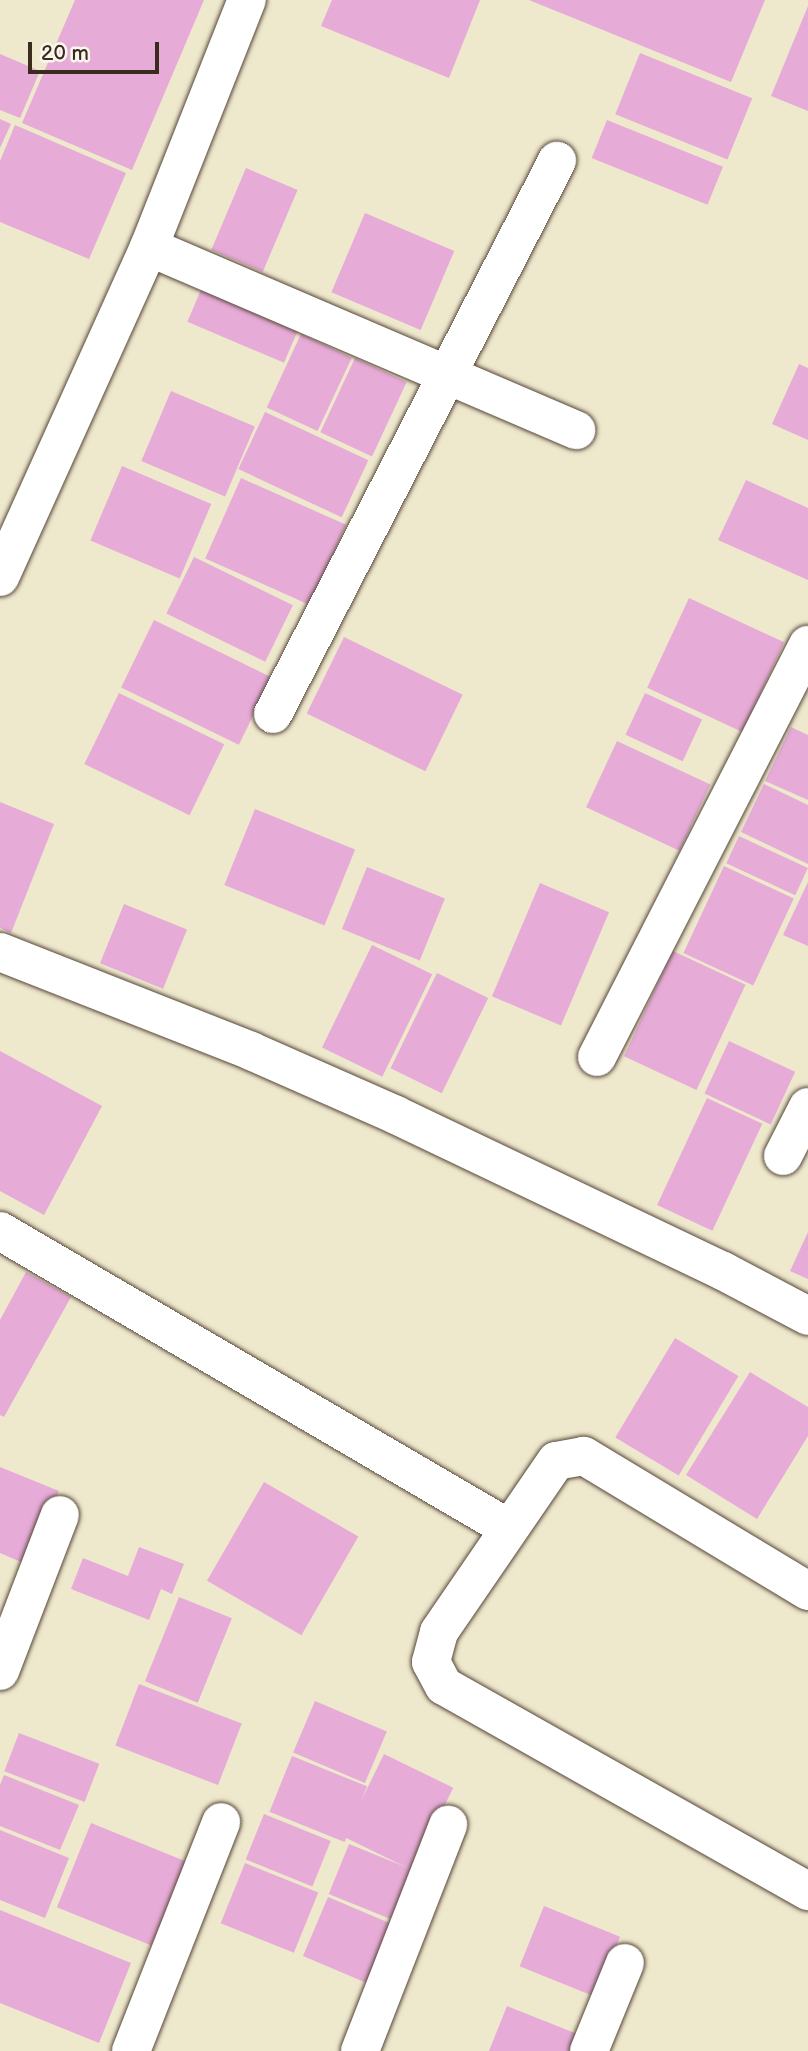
<!DOCTYPE html>
<html>
<head>
<meta charset="utf-8">
<style>
	body { margin:0 }
	#map { position:relative; width:808px; height:2051px; overflow:hidden; background:#eee8cd; font-family:"Balsamiq Sans",sans-serif }
	div>[style] { position:absolute }
	[style*='--x'] { left:calc(var(--x)*1px); top:calc(var(--y)*1px); width:calc(var(--w)*1px); rotate:calc(var(--a)*1deg) }
	.building>* { inset:0; background:#e7abd8; transform-origin:0 0 }
	.roads { filter:drop-shadow(0 0 2px #564638) drop-shadow(0 0 2px #564638) }
	.street>* { height:38px; margin:-19px; padding:0 19px; transform-origin:19px; border-radius:19px; background:#fff }
	span { translate:-50% -50%; white-space:nowrap; text-align:center; line-height:1.15; -webkit-text-stroke:6px #fbf7ec; paint-order:stroke }
	.scale { position:absolute; left:28px; top:42px; width:131px; height:32px; box-sizing:border-box; border:4px solid #3b2a1e; border-top:0; padding-left:9px; font-size:21px; line-height:24px; white-space:nowrap; color:#3b2a1e; -webkit-text-stroke:5px #fbf7ec; paint-order:stroke }
</style>
</head>
<body>
<div id="map">
	<div class="building">
		<div style="clip-path:polygon(75px 0,204px 0,132px 170px,22px 123px)"></div>
		<div style="clip-path:polygon(332px 0,480px 0,449px 78px,321px 26px)"></div>
		<div style="clip-path:polygon(529px 0,765px 0,731px 82px)"></div>
		<div style="clip-path:polygon(808px 6px,808px 111px,771px 96px)"></div>
		<div style="left:640px;top:53px;width:121px;height:66px;rotate:22deg"></div>
		<div style="clip-path:polygon(0 54px,40px 71px,20px 118px,0 110px)"></div>
		<div style="clip-path:polygon(0 119px,11px 124px,0 148px)"></div>
		<div style="left:607px;top:120px;width:125px;height:41px;rotate:22deg"></div>
		<div style="clip-path:polygon(15px 125px,126px 173px,89px 259px,0 222px,0 161px)"></div>
		<div style="left:246px;top:168px;width:56px;height:89px;rotate:23deg"></div>
		<div style="left:365px;top:213px;width:97px;height:86px;rotate:23deg"></div>
		<div style="left:203px;top:285px;width:105px;height:40px;rotate:23deg"></div>
		<div style="left:301px;top:334px;width:56px;height:81px;rotate:25deg"></div>
		<div style="left:355px;top:358px;width:57px;height:82px;rotate:25deg"></div>
		<div style="clip-path:polygon(799px 364px,808px 368px,808px 440px,772px 424px)"></div>
		<div style="left:171px;top:391px;width:91px;height:76px;rotate:23deg"></div>
		<div style="left:265px;top:412px;width:114px;height:63px;rotate:25deg"></div>
		<div style="left:122px;top:466px;width:97px;height:81px;rotate:23deg"></div>
		<div style="left:241px;top:478px;width:115px;height:88px;rotate:24deg"></div>
		<div style="clip-path:polygon(746px 480px,808px 508px,808px 580px,718px 540px)"></div>
		<div style="left:194px;top:557px;width:110px;height:63px;rotate:26deg"></div>
		<div style="left:689px;top:598px;width:105px;height:99px;rotate:25deg"></div>
		<div style="left:154px;top:620px;width:131px;height:75px;rotate:26deg"></div>
		<div style="left:344px;top:637px;width:132px;height:85px;rotate:26deg"></div>
		<div style="left:119px;top:693px;width:117px;height:79px;rotate:26deg"></div>
		<div style="left:645px;top:693px;width:63px;height:46px;rotate:25deg"></div>
		<div style="clip-path:polygon(791px 727px,808px 735px,808px 800px,765px 781px)"></div>
		<div style="left:617px;top:741px;width:103px;height:73px;rotate:25deg"></div>
		<div style="clip-path:polygon(764px 784px,808px 805px,808px 864px,741px 832px)"></div>
		<div style="clip-path:polygon(0 802px,54px 824px,11px 933px,0 928px)"></div>
		<div style="left:255px;top:809px;width:108px;height:82px;rotate:22deg"></div>
		<div style="left:739px;top:836px;width:76px;height:30px;rotate:25deg"></div>
		<div style="left:724px;top:866px;width:77px;height:96px;rotate:25deg"></div>
		<div style="left:367px;top:867px;width:84px;height:67px;rotate:22deg"></div>
		<div style="clip-path:polygon(808px 882px,808px 946px,783px 935px)"></div>
		<div style="left:540px;top:883px;width:75px;height:123px;rotate:23deg"></div>
		<div style="left:124px;top:904px;width:68px;height:64px;rotate:22deg"></div>
		<div style="left:372px;top:945px;width:67px;height:114px;rotate:26deg"></div>
		<div style="left:673px;top:951px;width:80px;height:116px;rotate:25deg"></div>
		<div style="left:437px;top:973px;width:57px;height:106px;rotate:26deg"></div>
		<div style="left:729px;top:1041px;width:73px;height:58px;rotate:25deg"></div>
		<div style="clip-path:polygon(0 1051px,102px 1106px,44px 1215px,0 1191px)"></div>
		<div style="left:707px;top:1098px;width:61px;height:118px;rotate:25deg"></div>
		<div style="clip-path:polygon(808px 1232px,808px 1279px,790px 1271px)"></div>
		<div style="clip-path:polygon(26px 1272px,71px 1297px,4px 1417px,0 1415px,0 1320px)"></div>
		<div style="left:675px;top:1338px;width:74px;height:116px;rotate:31deg"></div>
		<div style="clip-path:polygon(750px 1372px,808px 1407px,808px 1436px,757px 1519px,686px 1475px)"></div>
		<div style="clip-path:polygon(0 1467px,59px 1491px,28px 1565px,0 1553px)"></div>
		<div style="left:264px;top:1482px;width:109px;height:114px;rotate:30deg"></div>
		<div style="clip-path:polygon(139px 1547px,184px 1564px,172px 1594px,161px 1589px,149px 1620px,71px 1589px,83px 1558px,128px 1576px)"></div>
		<div style="left:179px;top:1597px;width:57px;height:91px;rotate:22deg"></div>
		<div style="left:139px;top:1684px;width:110px;height:66px;rotate:21deg"></div>
		<div style="left:315px;top:1701px;width:78px;height:56px;rotate:23deg"></div>
		<div style="left:19px;top:1733px;width:86px;height:41px;rotate:21deg"></div>
		<div style="left:384px;top:1754px;width:77px;height:92px;rotate:26deg"></div>
		<div style="left:292px;top:1756px;width:81px;height:60px;rotate:22deg"></div>
		<div style="clip-path:polygon(4px 1775px,79px 1805px,60px 1850px,0 1826px,0 1785px)"></div>
		<div style="left:264px;top:1814px;width:72px;height:49px;rotate:22deg"></div>
		<div style="left:91px;top:1823px;width:102px;height:91px;rotate:22deg"></div>
		<div style="clip-path:polygon(0 1830px,69px 1858px,45px 1918px,0 1900px)"></div>
		<div style="left:349px;top:1844px;width:74px;height:54px;rotate:22deg"></div>
		<div style="left:245px;top:1863px;width:79px;height:65px;rotate:22deg"></div>
		<div style="left:328px;top:1897px;width:75px;height:64px;rotate:23deg"></div>
		<div style="left:544px;top:1906px;width:82px;height:65px;rotate:22deg"></div>
		<div style="clip-path:polygon(0 1910px,131px 1963px,99px 2043px,0 2003px)"></div>
		<div style="clip-path:polygon(507px 2006px,585px 2037px,580px 2051px,489px 2051px)"></div>
	</div>
	<div class="roads">
		<div class="street">
			<div style="--x:149;--y:247;--w:465;--a:23.2"></div>
			<div style="--x:0;--y:577;--w:362;--a:-65.7"></div>
			<div style="--x:149;--y:247;--w:266;--a:-68.4"></div>
			<div style="--x:273;--y:714;--w:622;--a:-62.82"></div>
			<div style="--x:0;--y:952;--w:270;--a:21.5"></div>
			<div style="--x:251;--y:1051;--w:158;--a:23.8"></div>
			<div style="--x:396;--y:1115;--w:362;--a:25.5"></div>
			<div style="--x:723;--y:1271;--w:96;--a:27.9"></div>
			<div style="--x:597;--y:1057;--w:463;--a:-62.9"></div>
			<div style="--x:783;--y:1156;--w:55;--a:-63"></div>
			<div style="--x:0;--y:1231;--w:588;--a:30.31"></div>
			<div style="--x:808;--y:1591;--w:262;--a:-148.9"></div>
			<div style="--x:584;--y:1456;--w:28;--a:170"></div>
			<div style="--x:556;--y:1461;--w:207;--a:124.4"></div>
			<div style="--x:439;--y:1632;--w:31;--a:105"></div>
			<div style="--x:431;--y:1662;--w:27;--a:62"></div>
			<div style="--x:444;--y:1686;--w:418;--a:29.4"></div>
			<div style="--x:0;--y:1671;--w:167;--a:-69"></div>
			<div style="--x:131;--y:2051;--w:246;--a:-68.5"></div>
			<div style="--x:360;--y:2051;--w:243;--a:-68.7"></div>
			<div style="--x:589;--y:2051;--w:95;--a:-67.8"></div>
		</div>
	</div>
	<div class="scale">20 m</div>
</div>
</body>
</html>
